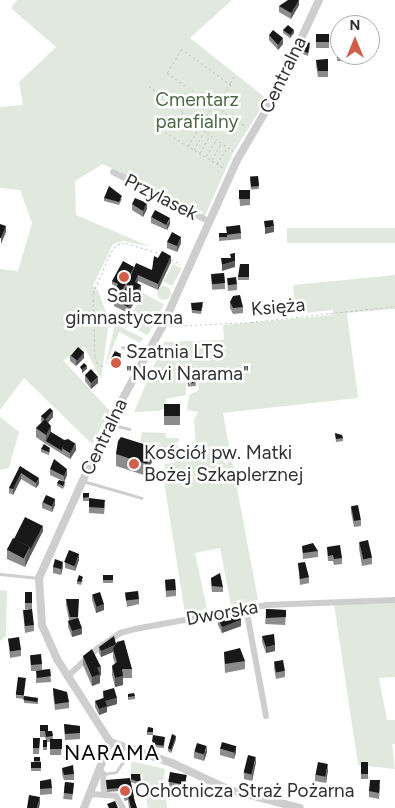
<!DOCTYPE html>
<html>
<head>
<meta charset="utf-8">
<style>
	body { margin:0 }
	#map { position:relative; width:395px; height:808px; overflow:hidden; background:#fff; font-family:Figtree,sans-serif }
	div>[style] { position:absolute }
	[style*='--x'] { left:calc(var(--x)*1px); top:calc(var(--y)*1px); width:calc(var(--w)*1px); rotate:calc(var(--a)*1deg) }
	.green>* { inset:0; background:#e1e9de; transform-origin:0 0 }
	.round { border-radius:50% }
	.path>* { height:1px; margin-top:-0.5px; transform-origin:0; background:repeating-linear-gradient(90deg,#c8c8c8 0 2.5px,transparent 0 5px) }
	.service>* { height:3px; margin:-1.5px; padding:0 1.5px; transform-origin:1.5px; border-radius:1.5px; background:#cecece }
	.minor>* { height:6px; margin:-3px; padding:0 3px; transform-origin:3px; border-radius:3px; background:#cecece }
	.tertiary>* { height:8px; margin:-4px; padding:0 4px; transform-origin:4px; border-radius:4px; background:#cecece }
	.wall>* { inset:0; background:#8c8c8c; transform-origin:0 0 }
	.shaded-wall>* { inset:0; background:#5d5d5d }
	.building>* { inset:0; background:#181818; transform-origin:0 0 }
	.dots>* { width:14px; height:14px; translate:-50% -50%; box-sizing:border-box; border:2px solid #fff; border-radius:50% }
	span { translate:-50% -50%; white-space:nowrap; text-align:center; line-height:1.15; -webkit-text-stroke:5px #fff; paint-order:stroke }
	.street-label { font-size:19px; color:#313131 }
	.park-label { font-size:19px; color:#4c6843 }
	.poi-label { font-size:19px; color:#313131 }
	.left { translate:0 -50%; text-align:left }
	.quarter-label { font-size:21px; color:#000; letter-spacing:1px }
	.north { position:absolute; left:330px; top:15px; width:50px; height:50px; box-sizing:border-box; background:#fff; border:1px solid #adadad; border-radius:50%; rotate:0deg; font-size:14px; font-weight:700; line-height:20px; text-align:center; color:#313131 }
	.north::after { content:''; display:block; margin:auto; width:18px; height:22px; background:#d25d49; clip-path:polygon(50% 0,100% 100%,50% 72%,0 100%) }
</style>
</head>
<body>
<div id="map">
	<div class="green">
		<div style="clip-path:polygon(17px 0,232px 0,190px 38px,267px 99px,233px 153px,205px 216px,103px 164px,75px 181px,76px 215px,151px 247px,123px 241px,113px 244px,93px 286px,98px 290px,109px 321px,101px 379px,84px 347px,63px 360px,110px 411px,92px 444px,24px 378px,0 410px,0 269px,18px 271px,32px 223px,20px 190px,0 188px,0 107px,23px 105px,19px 82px,56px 47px,11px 8px)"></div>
		<div style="left:395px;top:228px;width:15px;height:108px;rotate:90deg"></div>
		<div style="left:173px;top:264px;width:10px;height:20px;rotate:29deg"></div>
		<div style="clip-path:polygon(395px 275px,395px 309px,347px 313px,358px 398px,223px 413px,258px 600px,231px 605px,220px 548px,195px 553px,207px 609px,185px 614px,163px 475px,165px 464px,174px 463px,196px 446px,194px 420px,198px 412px,187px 410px,189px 395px,199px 390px,197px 373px,179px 368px,181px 383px,186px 383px,186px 395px,166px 399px,165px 408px,159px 411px,134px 412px,164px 342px,224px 340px,223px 325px,333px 315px,333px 310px,296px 314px,293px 285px)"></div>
		<div class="round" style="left:157px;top:286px;width:14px;height:14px"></div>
		<div style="left:143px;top:293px;width:24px;height:35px;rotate:28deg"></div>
		<div style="clip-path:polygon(115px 324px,143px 338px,140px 343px,119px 332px,105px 367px)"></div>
		<div style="clip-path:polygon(0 417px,19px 432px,9px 468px,0 470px)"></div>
		<div style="clip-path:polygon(142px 432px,166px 433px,166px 438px,179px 438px,178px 448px,172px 452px,140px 443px)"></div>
		<div style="clip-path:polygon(0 590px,7px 591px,6px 636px,0 641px)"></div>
		<div style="clip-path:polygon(395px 603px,395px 677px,379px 678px,387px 720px,395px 720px,395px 744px,392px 744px,395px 769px,358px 765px,334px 604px)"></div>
		<div style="clip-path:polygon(131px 761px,165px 769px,162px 788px,165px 788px,167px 808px,148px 808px,142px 775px,131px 775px)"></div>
	</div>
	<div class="path">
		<div style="--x:230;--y:83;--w:9;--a:-58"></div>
		<div style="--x:149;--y:86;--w:43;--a:37.4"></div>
		<div style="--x:183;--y:112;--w:25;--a:124"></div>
		<div style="--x:199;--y:127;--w:42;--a:35.2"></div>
		<div style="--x:165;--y:132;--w:69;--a:31.4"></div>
		<div style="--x:188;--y:146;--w:48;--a:-58.6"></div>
		<div style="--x:213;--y:105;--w:27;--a:-48"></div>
		<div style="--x:231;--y:85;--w:61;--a:-143.7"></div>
		<div style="--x:182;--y:49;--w:28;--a:122"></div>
		<div style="--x:167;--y:73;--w:56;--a:34.8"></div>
		<div style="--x:213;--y:105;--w:40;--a:32.9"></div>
		<div style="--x:194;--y:150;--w:21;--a:-61"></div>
		<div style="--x:200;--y:153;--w:20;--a:-60"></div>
		<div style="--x:206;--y:156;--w:19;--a:-58"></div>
		<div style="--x:212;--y:160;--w:18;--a:-61"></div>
		<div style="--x:217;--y:164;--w:19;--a:-58"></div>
		<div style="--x:171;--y:259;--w:11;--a:27"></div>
		<div style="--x:170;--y:326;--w:81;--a:-2.8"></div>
		<div style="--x:251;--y:322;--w:145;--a:-6.3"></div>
		<div style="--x:103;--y:366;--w:7;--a:-153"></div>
		<div style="--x:97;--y:363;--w:7;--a:-106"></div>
		<div style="--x:95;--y:356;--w:63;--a:-91.8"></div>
		<div style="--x:93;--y:293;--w:45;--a:-66.3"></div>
		<div style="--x:111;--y:252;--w:10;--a:-53"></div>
		<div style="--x:117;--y:244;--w:9;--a:-6"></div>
		<div style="--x:126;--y:243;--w:37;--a:17"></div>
	</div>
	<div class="service">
		<div style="--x:122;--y:347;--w:24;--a:22"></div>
		<div style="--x:109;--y:424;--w:21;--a:14"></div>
		<div style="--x:83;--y:481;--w:61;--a:16.1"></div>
		<div style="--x:0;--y:574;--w:39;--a:6"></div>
		<div style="--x:104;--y:774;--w:12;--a:-9"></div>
		<div style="--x:116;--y:772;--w:25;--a:-56"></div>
	</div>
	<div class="minor">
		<div style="--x:113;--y:172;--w:109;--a:27.3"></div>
		<div style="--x:246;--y:608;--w:110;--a:79.5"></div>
		<div style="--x:67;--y:677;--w:42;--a:-43.1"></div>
		<div style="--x:98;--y:648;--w:27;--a:-34"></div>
		<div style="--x:120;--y:633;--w:16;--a:-15"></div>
		<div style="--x:135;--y:629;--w:134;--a:-10.3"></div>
		<div style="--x:267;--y:605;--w:128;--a:-2.2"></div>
		<div style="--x:99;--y:769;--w:6;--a:51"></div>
		<div style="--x:103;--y:774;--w:19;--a:87"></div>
		<div style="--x:90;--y:794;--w:26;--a:4"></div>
		<div style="--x:116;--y:796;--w:14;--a:60"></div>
	</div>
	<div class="tertiary">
		<div style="--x:110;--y:742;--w:98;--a:-122.6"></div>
		<div style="--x:57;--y:659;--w:37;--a:-114"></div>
		<div style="--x:42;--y:625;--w:47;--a:-93.7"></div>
		<div style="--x:39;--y:578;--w:166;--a:-65.8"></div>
		<div style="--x:107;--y:427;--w:114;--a:-61.2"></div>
		<div style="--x:162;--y:327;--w:183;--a:-65.8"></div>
		<div style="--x:237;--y:160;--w:73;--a:-59.6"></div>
		<div style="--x:274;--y:97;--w:107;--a:-65.1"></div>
		<div style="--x:110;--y:742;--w:65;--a:18.7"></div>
		<div style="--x:172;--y:763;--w:64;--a:25"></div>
		<div style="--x:230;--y:790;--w:72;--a:14.4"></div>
		<div style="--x:84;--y:808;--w:71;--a:-68.5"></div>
	</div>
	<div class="wall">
		<div style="clip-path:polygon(299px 0,299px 5px,291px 19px,279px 12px,279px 6px)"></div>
		<div style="clip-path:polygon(283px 30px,294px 33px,290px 38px,283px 33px)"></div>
		<div style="left:316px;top:34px;width:13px;height:14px"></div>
		<div style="clip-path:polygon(269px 35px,283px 44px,278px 50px,269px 40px)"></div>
		<div style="clip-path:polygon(310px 46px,308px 56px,303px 54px,303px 51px)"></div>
		<div style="clip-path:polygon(338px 53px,350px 55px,350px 61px,337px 61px)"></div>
		<div style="clip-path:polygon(328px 59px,328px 77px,318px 77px,316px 65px,316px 60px)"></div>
		<div style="left:258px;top:176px;width:13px;height:8px;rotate:86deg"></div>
		<div style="clip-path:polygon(239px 191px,250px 199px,250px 205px,240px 206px)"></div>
		<div style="clip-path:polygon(104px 198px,122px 199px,119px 205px,104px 201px)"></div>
		<div style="clip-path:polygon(132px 204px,147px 209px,143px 217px,132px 210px)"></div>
		<div style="clip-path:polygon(151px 217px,170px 224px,167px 230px,151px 223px)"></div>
		<div style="clip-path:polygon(226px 226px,241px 233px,241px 239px,219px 241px,219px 234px,227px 233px)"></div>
		<div style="clip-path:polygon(167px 242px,181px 243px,177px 252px,167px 248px)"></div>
		<div style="clip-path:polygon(158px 258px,171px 262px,158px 290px,138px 281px,137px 283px,141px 291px,128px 313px,114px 306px,114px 300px,118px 294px,115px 293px,115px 290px,116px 287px,112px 284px,112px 281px,134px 267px,152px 270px)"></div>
		<div style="clip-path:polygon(249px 264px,249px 280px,238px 280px,238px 277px)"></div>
		<div style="left:224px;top:273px;width:16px;height:13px;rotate:86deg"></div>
		<div style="clip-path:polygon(227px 278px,237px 284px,237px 290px,228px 291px)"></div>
		<div style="clip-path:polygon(230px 302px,243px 307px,243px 313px,233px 314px,230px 308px)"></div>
		<div style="clip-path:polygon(191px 303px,203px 305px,201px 314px,192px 313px)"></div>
		<div style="clip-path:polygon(70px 355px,84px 358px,76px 366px,70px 361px)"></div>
		<div style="clip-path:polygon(110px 360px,121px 360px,117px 369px,110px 366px)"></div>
		<div style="left:195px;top:369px;width:17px;height:8px;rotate:87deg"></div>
		<div style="clip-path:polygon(85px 375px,98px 383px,91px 389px,85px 381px)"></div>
		<div style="left:164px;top:404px;width:16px;height:21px"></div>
		<div style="clip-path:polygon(41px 416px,53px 417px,48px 423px,51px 432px,64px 440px,69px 440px,76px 450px,70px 459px,46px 444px,36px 437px,36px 428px,42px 422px,41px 422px)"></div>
		<div style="clip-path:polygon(335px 433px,343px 438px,343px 441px,336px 442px)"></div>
		<div style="clip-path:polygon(41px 449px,50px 451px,49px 455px,41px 452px)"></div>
		<div style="clip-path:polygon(116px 454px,153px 458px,147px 476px,116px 466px)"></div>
		<div style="clip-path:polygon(20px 466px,39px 484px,36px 488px,21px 479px,13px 495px,9px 493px,9px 488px)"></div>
		<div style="clip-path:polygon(50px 469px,67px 475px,64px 482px,65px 485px,63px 489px,57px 486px,57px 483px,63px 481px,50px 475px)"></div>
		<div style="left:83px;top:493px;width:6px;height:8px"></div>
		<div style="clip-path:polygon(89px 498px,105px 505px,104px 514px,89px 513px)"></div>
		<div style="clip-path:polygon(42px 502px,55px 505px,52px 512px,42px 508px)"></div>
		<div style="clip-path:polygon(351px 506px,361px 520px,361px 526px,354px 527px,351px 512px)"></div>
		<div style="clip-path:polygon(43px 531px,25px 567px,7px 559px,7px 550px,14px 539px)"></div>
		<div style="clip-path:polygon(359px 542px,372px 558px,372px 564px,362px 566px,359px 548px)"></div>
		<div style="clip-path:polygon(302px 546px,318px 551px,318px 557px,303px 559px)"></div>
		<div style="clip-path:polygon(327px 547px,342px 558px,342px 564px,334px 565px,333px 561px,328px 561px)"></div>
		<div style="clip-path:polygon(79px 560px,75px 571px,65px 568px,65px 562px)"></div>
		<div style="clip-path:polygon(298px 563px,309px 577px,309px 583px,300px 585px)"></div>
		<div style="clip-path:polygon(53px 567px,63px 567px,61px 575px,53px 573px)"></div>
		<div style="left:113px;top:575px;width:8px;height:10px;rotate:90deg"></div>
		<div style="clip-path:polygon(211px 578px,223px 587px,223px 592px,212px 592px,211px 584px)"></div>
		<div style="clip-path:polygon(83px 580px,81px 585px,77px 584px,77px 581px)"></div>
		<div style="clip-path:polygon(165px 580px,176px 590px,176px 596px,166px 597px)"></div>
		<div style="left:25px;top:592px;width:7px;height:17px"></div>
		<div style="clip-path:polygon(125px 593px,139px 599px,139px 604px,127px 607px)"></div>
		<div style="clip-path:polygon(92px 594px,104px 610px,96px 613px,92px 600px)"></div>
		<div style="clip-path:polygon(66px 599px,79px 619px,82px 634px,72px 637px,68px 627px,68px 621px,69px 620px,66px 605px)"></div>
		<div style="left:266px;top:609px;width:20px;height:15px;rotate:3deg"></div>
		<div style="clip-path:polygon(23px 611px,34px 625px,34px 631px,25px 633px)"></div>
		<div style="clip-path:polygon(218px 619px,241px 626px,222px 633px,218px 625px)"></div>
		<div style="clip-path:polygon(262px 636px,275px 651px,266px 653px,262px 642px)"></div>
		<div style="clip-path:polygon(8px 638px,21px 650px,21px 656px,10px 658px)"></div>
		<div style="clip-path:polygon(116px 644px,132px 669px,132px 678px,123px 678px,123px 685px,115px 687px,112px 675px,112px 666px,115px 663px,113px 658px,113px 652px,101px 657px,99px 653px,99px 647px)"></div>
		<div style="clip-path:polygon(224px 652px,245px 661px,245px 669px,225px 673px)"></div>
		<div style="clip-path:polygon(30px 656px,42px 664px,42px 670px,38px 670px,50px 669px,51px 682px,36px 683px,36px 671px,31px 671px)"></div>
		<div style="clip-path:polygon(83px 656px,101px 675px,100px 676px,100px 683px,92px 686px,83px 665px)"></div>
		<div style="clip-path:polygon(274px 662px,285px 671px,285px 677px,276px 679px,274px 668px)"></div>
		<div style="clip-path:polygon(53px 688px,69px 702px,69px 708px,55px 710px,53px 694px)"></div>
		<div style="clip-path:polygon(103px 691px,117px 704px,107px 707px,107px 712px,99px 715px,95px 707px,95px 701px,103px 698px)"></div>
		<div style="clip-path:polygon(128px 694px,135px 696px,135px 699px,128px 700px)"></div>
		<div style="clip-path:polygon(16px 695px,38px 698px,38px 704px,24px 703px,24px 699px,16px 698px)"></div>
		<div style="clip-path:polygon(64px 724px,80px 726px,80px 739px,65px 740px)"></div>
		<div style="clip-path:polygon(40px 725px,48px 731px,52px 731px,53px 739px,62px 739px,61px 755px,50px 755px,50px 742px,47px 742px,47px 750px,43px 750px,43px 740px,46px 740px,45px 737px,40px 737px)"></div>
		<div style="clip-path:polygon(153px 728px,153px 735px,147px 735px,147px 732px)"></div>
		<div style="clip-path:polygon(165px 737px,164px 748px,152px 747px,152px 744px)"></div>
		<div style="clip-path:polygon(33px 738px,40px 738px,39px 754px,33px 754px)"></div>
		<div style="clip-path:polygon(176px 739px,171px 753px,168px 751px,168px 748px)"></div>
		<div style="clip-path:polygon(220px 749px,236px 752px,234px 759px,220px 755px)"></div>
		<div style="clip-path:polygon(194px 752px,207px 752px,204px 761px,194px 758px)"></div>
		<div style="clip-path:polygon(34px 757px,40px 757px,41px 771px,31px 771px,31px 762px,34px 762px)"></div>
		<div style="clip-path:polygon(256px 762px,252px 781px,244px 779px,244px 773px)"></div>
		<div style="left:361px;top:762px;width:7px;height:17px"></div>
		<div style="clip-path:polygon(62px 768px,74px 774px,74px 780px,64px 780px,62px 774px)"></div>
		<div style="clip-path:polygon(328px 770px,326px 783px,315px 781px,315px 775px)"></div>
		<div style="clip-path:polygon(131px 774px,141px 783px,141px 786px,131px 782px)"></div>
		<div style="clip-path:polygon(106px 780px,134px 797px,134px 800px,137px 808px,129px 808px,128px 800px,125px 801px,120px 791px,107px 792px)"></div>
		<div style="clip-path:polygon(40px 781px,52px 788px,52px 794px,40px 795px)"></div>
		<div style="clip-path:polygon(187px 781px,186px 791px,169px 788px,169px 782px)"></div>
		<div style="left:65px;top:782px;width:9px;height:17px;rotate:6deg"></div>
		<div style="clip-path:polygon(380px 786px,379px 799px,369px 797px,369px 791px)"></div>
	</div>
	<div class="shaded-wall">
		<div style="clip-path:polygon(299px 0,299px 5px,291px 19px,291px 13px)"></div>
		<div style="clip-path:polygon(294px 30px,294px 33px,290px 38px,290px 35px)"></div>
		<div style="clip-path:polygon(283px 38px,283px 44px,278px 50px,278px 45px)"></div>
		<div style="clip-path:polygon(147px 203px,147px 209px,143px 217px,143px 211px)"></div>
		<div style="clip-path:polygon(170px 218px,170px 224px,167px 230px,167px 225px)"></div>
		<div style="clip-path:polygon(6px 226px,6px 232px,1px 244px,1px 238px)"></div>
		<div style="clip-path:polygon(274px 226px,274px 232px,265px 234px,265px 228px)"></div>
		<div style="clip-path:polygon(181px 237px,181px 243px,177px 252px,177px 246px)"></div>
		<div style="clip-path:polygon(171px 256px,171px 262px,158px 290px,158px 284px)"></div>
		<div style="clip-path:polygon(235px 261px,235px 267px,222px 271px,222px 265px)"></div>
		<div style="clip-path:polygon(138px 275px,138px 281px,135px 288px,135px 282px)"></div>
		<div style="clip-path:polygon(141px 285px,141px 291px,128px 313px,128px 307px)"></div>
		<div style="clip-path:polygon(84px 352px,84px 358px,76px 366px,76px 360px)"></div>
		<div style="clip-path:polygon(121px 354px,121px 360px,117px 369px,117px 363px)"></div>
		<div style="clip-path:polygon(87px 366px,87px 369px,82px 373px,82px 370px)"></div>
		<div style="clip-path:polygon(98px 377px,98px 383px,91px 389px,91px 383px)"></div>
		<div style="clip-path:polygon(53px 411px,53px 417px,45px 426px,45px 420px)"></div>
		<div style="clip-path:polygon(51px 426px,51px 435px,46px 442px,46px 435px)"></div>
		<div style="clip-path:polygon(76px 444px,76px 450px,70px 459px,70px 453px)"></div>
		<div style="clip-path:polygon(153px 447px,153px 458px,147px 476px,147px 464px)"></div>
		<div style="clip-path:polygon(67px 469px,67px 475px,64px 482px,64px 476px)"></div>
		<div style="clip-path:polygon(21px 473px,21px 479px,13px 495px,13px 489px)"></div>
		<div style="clip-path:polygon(39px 478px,39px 484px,36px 488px,36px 483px)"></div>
		<div style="clip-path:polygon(55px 499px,55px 505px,52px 512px,52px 506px)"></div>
		<div style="clip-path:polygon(43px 526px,43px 531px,30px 556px,30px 550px)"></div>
		<div style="clip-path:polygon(30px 547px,30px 556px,25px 567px,25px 559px)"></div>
		<div style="clip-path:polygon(79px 554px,79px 560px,75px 571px,75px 566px)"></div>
		<div style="clip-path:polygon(63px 562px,63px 567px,61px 575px,61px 569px)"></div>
		<div style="clip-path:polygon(104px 604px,104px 610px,96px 613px,96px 607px)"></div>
		<div style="clip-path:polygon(241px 620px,241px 626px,222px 633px,222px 627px)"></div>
		<div style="clip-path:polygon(82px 628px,82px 634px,72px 637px,72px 631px)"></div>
		<div style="clip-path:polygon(116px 645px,113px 649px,113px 652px,101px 657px,101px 651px)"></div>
		<div style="clip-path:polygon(275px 645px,275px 651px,266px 653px,266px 647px)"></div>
		<div style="clip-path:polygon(101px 667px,101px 675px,100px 676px,100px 683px,92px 686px,92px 677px,97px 668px)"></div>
		<div style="clip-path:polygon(123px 676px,123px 685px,115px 687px,115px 678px)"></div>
		<div style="clip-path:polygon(117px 698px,117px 704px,107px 707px,107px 712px,99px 715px,99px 709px,105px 701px)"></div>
		<div style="clip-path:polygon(176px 736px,176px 739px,171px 753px,171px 750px)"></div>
		<div style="clip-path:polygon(207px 746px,207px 752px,204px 761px,204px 755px)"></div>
		<div style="clip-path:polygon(236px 746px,236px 752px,234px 759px,234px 753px)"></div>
		<div style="clip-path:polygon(256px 757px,256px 762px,252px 781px,252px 775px)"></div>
		<div style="clip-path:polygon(328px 764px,328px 770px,326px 783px,326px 777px)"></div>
		<div style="clip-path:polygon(40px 797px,40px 803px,39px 808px,37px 808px)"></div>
	</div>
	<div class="building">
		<div style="clip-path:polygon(288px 0,299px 0,291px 13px,279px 6px)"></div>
		<div style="clip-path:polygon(288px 25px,294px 30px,290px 35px,283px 30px)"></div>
		<div style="clip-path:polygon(273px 30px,283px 38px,278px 45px,269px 35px)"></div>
		<div style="left:316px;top:34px;width:13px;height:8px"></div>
		<div style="clip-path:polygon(305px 41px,310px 43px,308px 53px,303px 51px)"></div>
		<div style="clip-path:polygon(338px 53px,340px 53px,340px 55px,350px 55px,350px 58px,337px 58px)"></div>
		<div style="clip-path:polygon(328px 59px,328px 71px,318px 71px,316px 60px)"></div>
		<div style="left:258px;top:176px;width:10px;height:8px;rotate:84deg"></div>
		<div style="clip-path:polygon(109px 186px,122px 196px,119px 202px,104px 198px)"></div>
		<div style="left:250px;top:190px;width:9px;height:11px;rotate:90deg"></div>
		<div style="clip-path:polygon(135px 198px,147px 203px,143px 211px,132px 204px)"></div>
		<div style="left:155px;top:210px;width:17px;height:8px;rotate:28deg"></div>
		<div style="clip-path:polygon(273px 220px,274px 226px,265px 228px,264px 221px)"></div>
		<div style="clip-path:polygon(0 224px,6px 226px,1px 238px,0 238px)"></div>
		<div style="left:240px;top:225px;width:8px;height:14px;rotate:83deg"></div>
		<div style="clip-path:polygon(172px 232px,181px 237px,177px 246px,167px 242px)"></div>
		<div style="left:227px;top:233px;width:4px;height:8px;rotate:90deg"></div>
		<div style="clip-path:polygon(162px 251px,171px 256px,158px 284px,138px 275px,135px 282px,141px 285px,128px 307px,114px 300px,119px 292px,123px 294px,136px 263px,152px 270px,154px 256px,158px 258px)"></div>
		<div style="clip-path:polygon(235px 253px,235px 261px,222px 265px,221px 258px,231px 258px,230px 254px)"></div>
		<div style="clip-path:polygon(123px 261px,134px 267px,121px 293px,115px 290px,118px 284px,112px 281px)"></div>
		<div style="clip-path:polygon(240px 264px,249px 264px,249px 277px,238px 277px)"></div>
		<div style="left:224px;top:273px;width:10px;height:13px;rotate:84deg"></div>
		<div style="left:236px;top:277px;width:7px;height:9px;rotate:82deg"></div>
		<div style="clip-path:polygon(240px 295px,243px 307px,233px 308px,230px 302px,233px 296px)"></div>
		<div style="clip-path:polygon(203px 302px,201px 311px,192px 310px,191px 303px)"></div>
		<div style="left:78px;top:347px;width:8px;height:11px;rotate:40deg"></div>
		<div style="clip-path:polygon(115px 351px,121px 354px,117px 363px,110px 360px)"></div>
		<div style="clip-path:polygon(84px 363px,87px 366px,82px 370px,80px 367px)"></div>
		<div style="clip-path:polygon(91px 369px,98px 377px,91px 383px,85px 375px)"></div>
		<div style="left:195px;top:369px;width:14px;height:8px;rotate:86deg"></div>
		<div style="left:164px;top:404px;width:16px;height:12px"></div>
		<div style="clip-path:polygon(50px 408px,53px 411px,45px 420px,41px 416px)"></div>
		<div style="clip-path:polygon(45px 419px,51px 426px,46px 435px,36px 428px)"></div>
		<div style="clip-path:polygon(51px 432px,64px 440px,69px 439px,62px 448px,62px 451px,46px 441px)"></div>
		<div style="clip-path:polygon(335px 433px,342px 435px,343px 438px,336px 439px)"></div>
		<div style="clip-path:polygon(121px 437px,153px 447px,147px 464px,116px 454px,118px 441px)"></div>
		<div style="left:68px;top:439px;width:9px;height:11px;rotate:32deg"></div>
		<div style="clip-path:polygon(44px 444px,50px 448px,49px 452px,41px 449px)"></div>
		<div style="clip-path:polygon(54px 459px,67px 469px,64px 476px,50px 469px)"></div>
		<div style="clip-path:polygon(20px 466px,39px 478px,36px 483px,21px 473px,13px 489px,9px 488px)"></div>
		<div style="clip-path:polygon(59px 480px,65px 482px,63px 486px,57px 483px)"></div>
		<div style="clip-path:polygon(83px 493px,89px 493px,89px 497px,83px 498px)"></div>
		<div style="left:46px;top:495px;width:10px;height:8px;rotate:24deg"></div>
		<div style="clip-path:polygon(89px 498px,105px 500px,104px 508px,89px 507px)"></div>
		<div style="left:358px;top:505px;width:15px;height:7px;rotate:79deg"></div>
		<div style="clip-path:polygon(25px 517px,43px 526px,30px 550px,30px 547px,14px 539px)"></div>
		<div style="left:13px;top:538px;width:19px;height:13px;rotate:28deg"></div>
		<div style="left:368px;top:540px;width:18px;height:9px;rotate:77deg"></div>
		<div style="clip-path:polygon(313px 543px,318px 551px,303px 553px,302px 546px)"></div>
		<div style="clip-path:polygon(340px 545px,342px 558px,334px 559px,333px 555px,328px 556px,327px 547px)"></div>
		<div style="left:69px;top:550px;width:11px;height:13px;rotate:22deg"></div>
		<div style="clip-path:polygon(55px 559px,63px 562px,61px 569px,53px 567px)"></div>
		<div style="clip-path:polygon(305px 562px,309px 577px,300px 579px,298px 563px)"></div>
		<div style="clip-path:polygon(220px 573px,223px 587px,212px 586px,211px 578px)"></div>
		<div style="clip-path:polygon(79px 575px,83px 577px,81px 582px,77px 581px)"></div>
		<div style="left:113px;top:575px;width:5px;height:10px;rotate:90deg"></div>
		<div style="left:175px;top:579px;width:11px;height:10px;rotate:85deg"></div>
		<div style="left:138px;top:591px;width:8px;height:13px;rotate:83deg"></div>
		<div style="left:25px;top:592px;width:7px;height:11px"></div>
		<div style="left:100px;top:592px;width:13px;height:8px;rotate:72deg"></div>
		<div style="clip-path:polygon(66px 599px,79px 599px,78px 617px,70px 617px)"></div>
		<div style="left:32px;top:609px;width:16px;height:9px;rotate:83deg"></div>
		<div style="clip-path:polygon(266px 609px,286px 610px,286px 617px,266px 618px)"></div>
		<div style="clip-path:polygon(240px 612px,241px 620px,222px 627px,218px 619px,220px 615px)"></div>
		<div style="clip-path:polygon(78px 618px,82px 628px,72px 631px,68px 621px)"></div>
		<div style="clip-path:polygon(274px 634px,275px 645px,266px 647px,262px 636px)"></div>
		<div style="clip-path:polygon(114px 636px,116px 644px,115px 645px,101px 651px,99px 647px)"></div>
		<div style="left:19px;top:637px;width:13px;height:11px;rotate:81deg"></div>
		<div style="clip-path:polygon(124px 640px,132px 669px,122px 669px,123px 676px,115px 678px,112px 666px,117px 662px,113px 649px,117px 642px)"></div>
		<div style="clip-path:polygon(240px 648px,245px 661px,225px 664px,224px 652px)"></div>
		<div style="clip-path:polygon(92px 649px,101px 667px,97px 668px,100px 674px,92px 677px,83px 656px)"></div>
		<div style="left:41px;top:654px;width:10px;height:11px;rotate:84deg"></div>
		<div style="left:283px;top:660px;width:11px;height:9px;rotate:80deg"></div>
		<div style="left:50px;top:669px;width:7px;height:14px;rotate:82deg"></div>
		<div style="left:18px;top:677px;width:8px;height:18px;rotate:7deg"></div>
		<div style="clip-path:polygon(53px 688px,67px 692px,69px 702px,55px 704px)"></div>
		<div style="clip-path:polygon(114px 688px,117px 698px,105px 701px,107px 706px,99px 709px,95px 701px,104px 698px,103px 691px)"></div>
		<div style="clip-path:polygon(134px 693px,135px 696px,128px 697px,128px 694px)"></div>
		<div style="left:24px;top:696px;width:14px;height:4px;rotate:8deg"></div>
		<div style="clip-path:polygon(64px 724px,80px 726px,80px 733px,65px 734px)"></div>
		<div style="clip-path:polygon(40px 725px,48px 725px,48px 731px,52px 731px,53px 736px,46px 737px,45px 731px,40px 731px)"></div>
		<div style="clip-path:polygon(148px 727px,153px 728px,153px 732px,147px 732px)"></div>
		<div style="clip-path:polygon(172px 734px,176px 736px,171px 750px,168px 748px)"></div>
		<div style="left:153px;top:735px;width:12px;height:9px;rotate:9deg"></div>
		<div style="clip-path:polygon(33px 738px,40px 738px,39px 748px,33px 748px)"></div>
		<div style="left:50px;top:739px;width:12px;height:10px"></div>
		<div style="left:43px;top:740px;width:4px;height:7px"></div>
		<div style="left:222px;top:742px;width:15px;height:7px;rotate:16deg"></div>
		<div style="left:197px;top:743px;width:10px;height:9px;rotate:17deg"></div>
		<div style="left:248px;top:755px;width:8px;height:18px;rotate:14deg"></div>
		<div style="left:34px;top:757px;width:6px;height:4px"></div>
		<div style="left:31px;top:762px;width:10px;height:6px"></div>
		<div style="left:318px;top:762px;width:10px;height:13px;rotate:11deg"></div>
		<div style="left:361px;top:762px;width:7px;height:12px"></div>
		<div style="clip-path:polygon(73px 765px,74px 774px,64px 775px,62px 768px)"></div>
		<div style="left:170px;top:772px;width:17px;height:10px;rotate:10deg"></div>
		<div style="clip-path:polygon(131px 774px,140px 774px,141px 783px,131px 779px)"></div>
		<div style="clip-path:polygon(130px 778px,134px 797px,133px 797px,133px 795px,128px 796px,128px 797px,125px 798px,120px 788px,107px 789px,106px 780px)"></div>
		<div style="clip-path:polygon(51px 779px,52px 788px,40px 789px,40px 781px)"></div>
		<div style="clip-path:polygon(370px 780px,380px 780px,379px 793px,369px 791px)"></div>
		<div style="left:65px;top:782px;width:9px;height:11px;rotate:6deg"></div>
		<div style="clip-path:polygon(29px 795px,40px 797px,37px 808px,27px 808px)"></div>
		<div style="clip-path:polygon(133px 795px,137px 808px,131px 808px,128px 796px)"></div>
		<div style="clip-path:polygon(115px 801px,118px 808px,109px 808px,107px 804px)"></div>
	</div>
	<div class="dots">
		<div style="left:124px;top:277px;background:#d25d49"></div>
		<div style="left:116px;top:363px;background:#d25d49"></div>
		<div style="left:134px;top:464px;background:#d25d49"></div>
		<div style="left:125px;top:791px;background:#d25d49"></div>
	</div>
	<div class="street-label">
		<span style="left:283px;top:75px;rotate:-64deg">Centralna</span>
		<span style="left:161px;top:197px;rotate:27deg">Przylasek</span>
		<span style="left:278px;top:307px;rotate:-5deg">Księża</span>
		<span style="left:104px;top:437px;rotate:-64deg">Centralna</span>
		<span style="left:222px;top:613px;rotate:-10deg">Dworska</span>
	</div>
	<div class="park-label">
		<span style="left:197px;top:111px">Cmentarz<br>parafialny</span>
	</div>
	<div class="poi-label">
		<span style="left:124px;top:307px">Sala<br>gimnastyczna</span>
		<span class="left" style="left:126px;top:363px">Szatnia LTS<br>"Novi Narama"</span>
		<span class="left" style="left:144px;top:464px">Kościół pw. Matki<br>Bożej Szkaplerznej</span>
		<span class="left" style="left:135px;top:791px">Ochotnicza Straż Pożarna</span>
	</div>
	<div class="quarter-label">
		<span style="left:112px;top:753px">NARAMA</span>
	</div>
	<div class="north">N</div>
</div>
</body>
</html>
